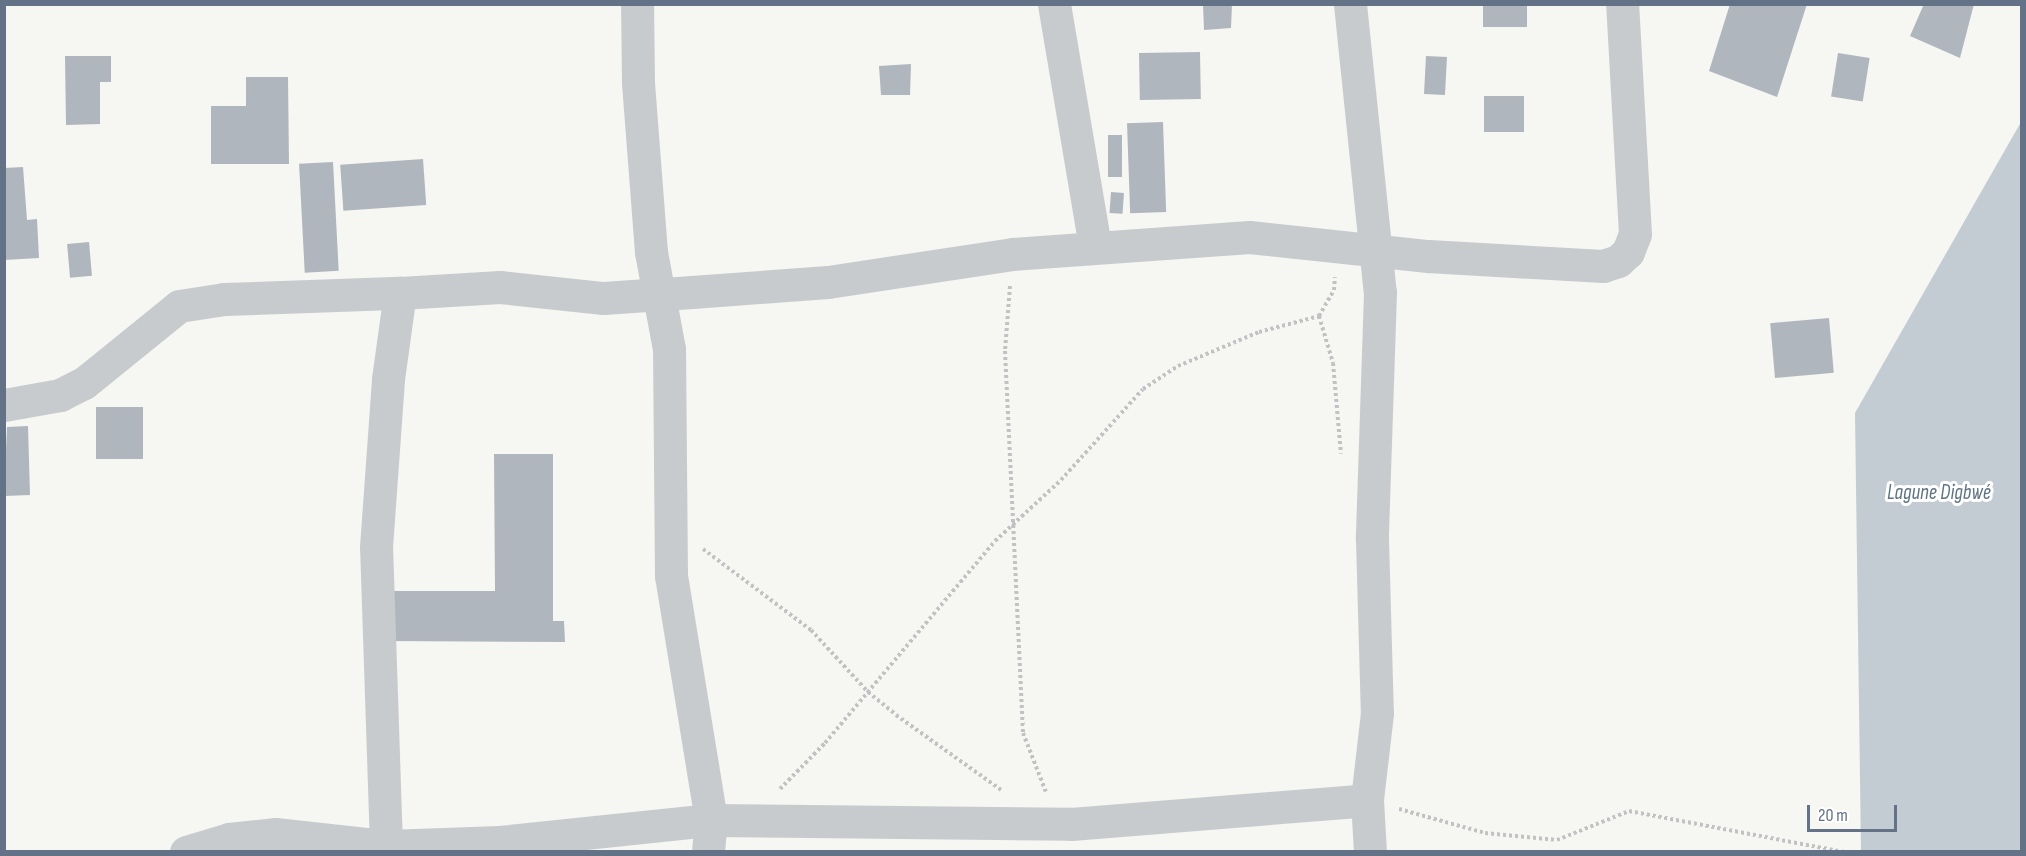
<!DOCTYPE html>
<html>
<head>
<meta charset="utf-8">
<style>
	body { margin:0 }
	#map { position:relative; width:2026px; height:856px; overflow:hidden; background:#f6f6f2; font-family:"Sofia Sans Condensed",sans-serif }
	div>[style] { position:absolute }
	[style*='--x'] { left:calc(var(--x)*1px); top:calc(var(--y)*1px); width:calc(var(--w)*1px); rotate:calc(var(--a)*1deg) }
	.water>* { inset:0; background:#c3ccd3 }
	.building>* { inset:0; background:#b0b6bd; transform-origin:0 0 }
	.path>* { height:4px; margin-top:-2px; transform-origin:0; background:repeating-linear-gradient(90deg,#c1c2c4 0 3px,transparent 0 6px) }
	.minor>* { height:33px; margin:-16.5px; padding:0 16.5px; transform-origin:16.5px; border-radius:16.5px; background:#c8cbce }
	span { translate:-50% -50%; white-space:nowrap; text-align:center; line-height:1.15; -webkit-text-stroke:6px #fff; paint-order:stroke }
	.water-label { font-size:21px; color:#5f7483; font-style:italic }
	.frame { position:absolute; inset:0; border:6px solid #637286; pointer-events:none }
	.scale { position:absolute; left:1807px; top:805px; width:90px; height:27px; box-sizing:border-box; border:3px solid #637286; border-top:0; padding-left:8px; font-size:18px; line-height:21px; white-space:nowrap; color:#637286; -webkit-text-stroke:4px #fff; paint-order:stroke }
</style>
</head>
<body>
<div id="map">
	<div class="water">
		<div style="clip-path:polygon(2021px 122px,2021px 851px,1861px 851px,1855px 413px)"></div>
	</div>
	<div class="building">
		<div style="clip-path:polygon(1203px 4px,1232px 4px,1231px 28px,1204px 30px)"></div>
		<div style="left:1483px;top:4px;width:44px;height:23px"></div>
		<div style="clip-path:polygon(1730px 4px,1807px 4px,1777px 97px,1709px 71px)"></div>
		<div style="clip-path:polygon(1924px 4px,1974px 4px,1960px 58px,1910px 36px)"></div>
		<div style="left:1200px;top:52px;width:47px;height:61px;rotate:89deg"></div>
		<div style="left:1838px;top:53px;width:32px;height:44px;rotate:9deg"></div>
		<div style="clip-path:polygon(65px 56px,111px 56px,111px 82px,100px 82px,100px 124px,66px 125px)"></div>
		<div style="left:1426px;top:56px;width:21px;height:38px;rotate:3deg"></div>
		<div style="clip-path:polygon(911px 64px,910px 95px,881px 95px,879px 66px)"></div>
		<div style="clip-path:polygon(246px 77px,288px 77px,289px 164px,211px 164px,211px 106px,246px 106px)"></div>
		<div style="left:1484px;top:96px;width:40px;height:36px"></div>
		<div style="left:1163px;top:122px;width:90px;height:36px;rotate:88deg"></div>
		<div style="left:1108px;top:135px;width:14px;height:42px"></div>
		<div style="left:423px;top:159px;width:46px;height:83px;rotate:86deg"></div>
		<div style="left:333px;top:162px;width:109px;height:34px;rotate:87deg"></div>
		<div style="clip-path:polygon(23px 167px,27px 220px,37px 219px,39px 258px,4px 260px,4px 168px)"></div>
		<div style="left:1111px;top:192px;width:13px;height:21px;rotate:4deg"></div>
		<div style="left:89px;top:242px;width:34px;height:22px;rotate:85deg"></div>
		<div style="left:1829px;top:318px;width:55px;height:59px;rotate:85deg"></div>
		<div style="left:96px;top:407px;width:47px;height:52px"></div>
		<div style="clip-path:polygon(28px 426px,30px 495px,4px 496px,7px 427px)"></div>
		<div style="clip-path:polygon(494px 454px,553px 454px,553px 621px,564px 621px,565px 642px,389px 641px,389px 591px,495px 591px)"></div>
	</div>
	<div class="path">
		<div style="--x:1010;--y:286;--w:65;--a:94.4"></div>
		<div style="--x:1005;--y:351;--w:382;--a:87.3"></div>
		<div style="--x:1023;--y:733;--w:63;--a:68.7"></div>
		<div style="--x:1319;--y:316;--w:49;--a:73.4"></div>
		<div style="--x:1333;--y:363;--w:91;--a:85"></div>
		<div style="--x:703;--y:549;--w:135;--a:36.9"></div>
		<div style="--x:811;--y:630;--w:84;--a:47.4"></div>
		<div style="--x:868;--y:692;--w:36;--a:39"></div>
		<div style="--x:896;--y:715;--w:129;--a:35.5"></div>
		<div style="--x:780;--y:789;--w:64;--a:-45.6"></div>
		<div style="--x:825;--y:743;--w:264;--a:-49.9"></div>
		<div style="--x:995;--y:541;--w:90;--a:-42.7"></div>
		<div style="--x:1061;--y:480;--w:122;--a:-48"></div>
		<div style="--x:1143;--y:389;--w:42;--a:-33.3"></div>
		<div style="--x:1178;--y:366;--w:88;--a:-22.8"></div>
		<div style="--x:1259;--y:332;--w:62;--a:-14.9"></div>
		<div style="--x:1319;--y:316;--w:30;--a:-60"></div>
		<div style="--x:1334;--y:290;--w:13;--a:-86"></div>
		<div style="--x:1399;--y:809;--w:89;--a:15.6"></div>
		<div style="--x:1485;--y:833;--w:72;--a:5.6"></div>
		<div style="--x:1557;--y:840;--w:78;--a:-21.9"></div>
		<div style="--x:1629;--y:811;--w:219;--a:10.8"></div>
	</div>
	<div class="minor">
		<div style="--x:1054;--y:4;--w:245;--a:80.4"></div>
		<div style="--x:1350;--y:4;--w:290;--a:84.1"></div>
		<div style="--x:1380;--y:292;--w:247;--a:91.9"></div>
		<div style="--x:1372;--y:539;--w:174;--a:88.4"></div>
		<div style="--x:1377;--y:713;--w:88;--a:96.6"></div>
		<div style="--x:1367;--y:800;--w:52;--a:86.7"></div>
		<div style="--x:4;--y:405;--w:57;--a:-10.1"></div>
		<div style="--x:60;--y:395;--w:27;--a:-27"></div>
		<div style="--x:84;--y:383;--w:122;--a:-39"></div>
		<div style="--x:179;--y:306;--w:46;--a:-8.8"></div>
		<div style="--x:224;--y:299;--w:176;--a:-2"></div>
		<div style="--x:386;--y:846;--w:299;--a:-91.9"></div>
		<div style="--x:376;--y:547;--w:168;--a:-85.9"></div>
		<div style="--x:388;--y:379;--w:87;--a:-82.1"></div>
		<div style="--x:400;--y:293;--w:100;--a:-3.4"></div>
		<div style="--x:500;--y:287;--w:104;--a:6.1"></div>
		<div style="--x:603;--y:298;--w:89;--a:-3.9"></div>
		<div style="--x:692;--y:292;--w:136;--a:-4.2"></div>
		<div style="--x:828;--y:282;--w:187;--a:-8.6"></div>
		<div style="--x:1013;--y:254;--w:237;--a:-4.1"></div>
		<div style="--x:1249;--y:237;--w:180;--a:6.1"></div>
		<div style="--x:1428;--y:256;--w:175;--a:3.3"></div>
		<div style="--x:1603;--y:266;--w:16;--a:-18"></div>
		<div style="--x:1618;--y:261;--w:13;--a:-42"></div>
		<div style="--x:1628;--y:252;--w:19;--a:-69"></div>
		<div style="--x:1635;--y:234;--w:230;--a:-93.2"></div>
		<div style="--x:186;--y:852;--w:45;--a:-16.8"></div>
		<div style="--x:229;--y:839;--w:46;--a:-6.2"></div>
		<div style="--x:275;--y:834;--w:112;--a:6.2"></div>
		<div style="--x:386;--y:846;--w:114;--a:-2"></div>
		<div style="--x:500;--y:842;--w:212;--a:-6"></div>
		<div style="--x:711;--y:820;--w:248;--a:-99.3"></div>
		<div style="--x:671;--y:575;--w:226;--a:-90.5"></div>
		<div style="--x:669;--y:349;--w:99;--a:-100.5"></div>
		<div style="--x:651;--y:252;--w:170;--a:-94.4"></div>
		<div style="--x:638;--y:82;--w:78;--a:-90.7"></div>
		<div style="--x:708;--y:852;--w:32;--a:-85"></div>
		<div style="--x:711;--y:820;--w:360;--a:0.6"></div>
		<div style="--x:1071;--y:824;--w:297;--a:-4.6"></div>
	</div>
	<div class="water-label">
		<span style="left:1939px;top:493px">Lagune Digbwé</span>
	</div>
	<div class="frame"></div>
	<div class="scale">20 m</div>
</div>
</body>
</html>
